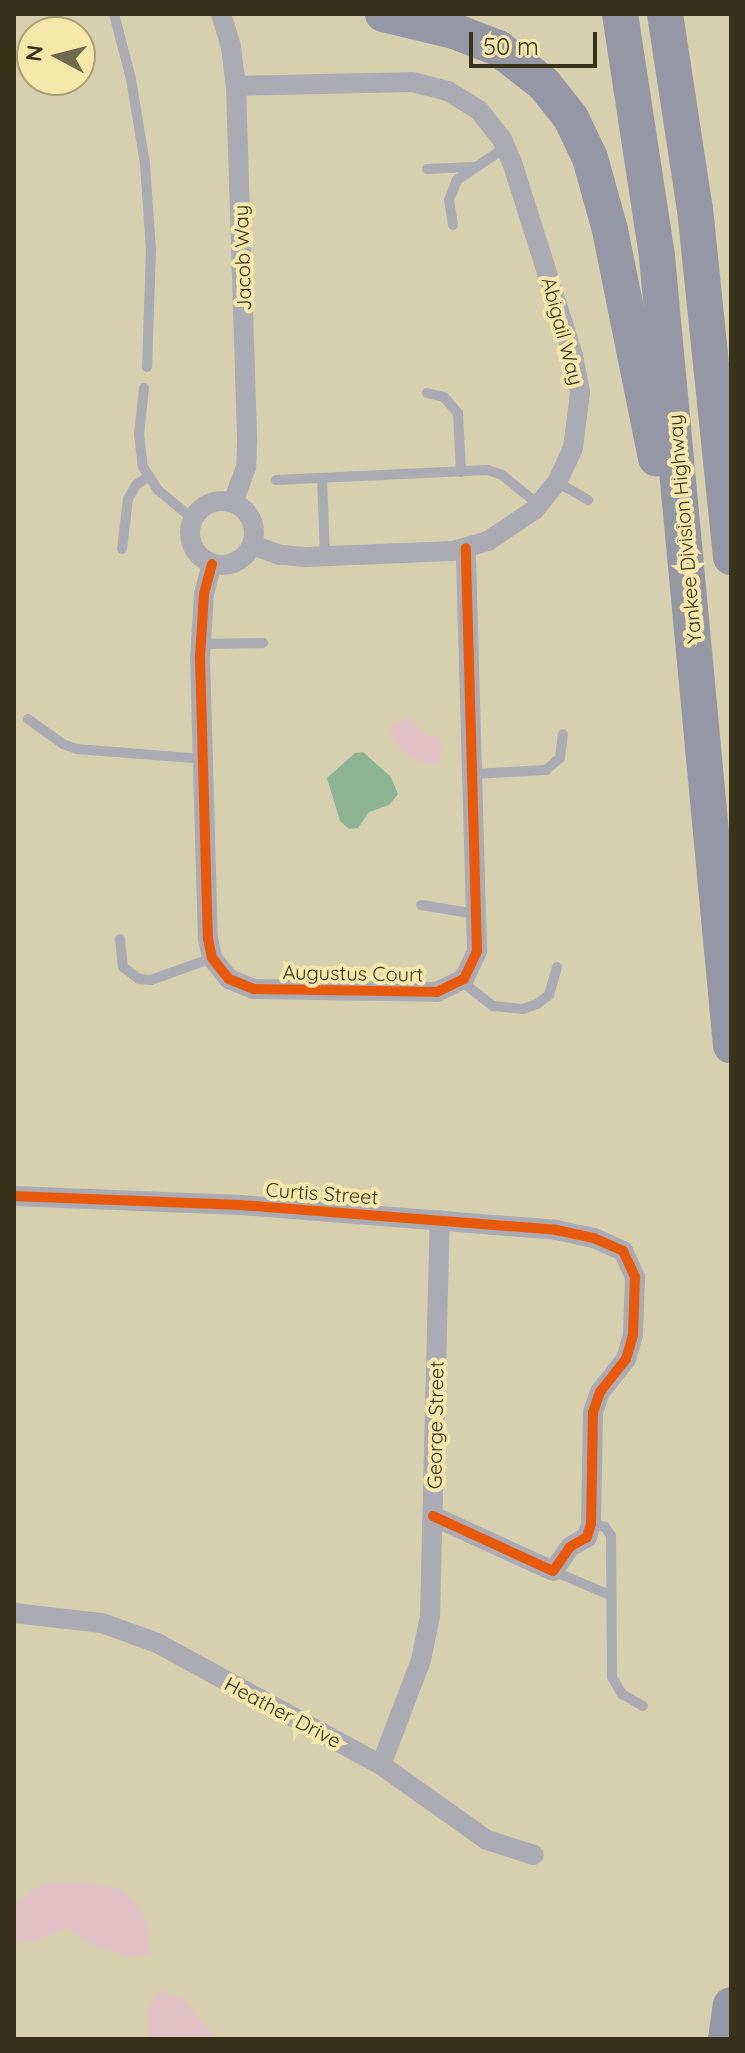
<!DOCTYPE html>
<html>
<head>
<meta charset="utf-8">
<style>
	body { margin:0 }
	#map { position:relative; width:745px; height:2053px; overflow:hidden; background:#d6d0af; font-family:Quicksand,sans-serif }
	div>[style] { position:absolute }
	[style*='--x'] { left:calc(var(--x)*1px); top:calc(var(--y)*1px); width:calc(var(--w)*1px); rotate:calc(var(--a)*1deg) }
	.green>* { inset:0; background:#e2c3c8 }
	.water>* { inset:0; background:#8db592 }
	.service>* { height:10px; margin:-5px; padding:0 5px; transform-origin:5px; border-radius:5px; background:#ababb3 }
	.minor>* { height:20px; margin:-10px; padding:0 10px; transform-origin:10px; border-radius:10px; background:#ababb3 }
	.minor>.ring { margin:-10px; padding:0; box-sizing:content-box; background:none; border:20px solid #ababb3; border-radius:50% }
	.motorway>* { height:36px; margin:-18px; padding:0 18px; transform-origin:18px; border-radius:18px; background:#9597a5 }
	.cycleway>* { height:10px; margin:-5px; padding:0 5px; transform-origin:5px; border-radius:5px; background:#e8590c }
	span { translate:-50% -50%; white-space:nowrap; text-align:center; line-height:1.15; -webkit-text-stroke:8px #f5e7aa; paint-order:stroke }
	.street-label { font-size:20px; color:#38321a }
	.frame { position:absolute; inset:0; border:16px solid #38321a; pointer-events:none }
	.north { position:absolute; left:16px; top:16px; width:80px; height:80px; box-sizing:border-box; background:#f5e7aa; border:2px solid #a99f70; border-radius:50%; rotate:277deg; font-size:22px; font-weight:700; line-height:32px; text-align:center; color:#38321a }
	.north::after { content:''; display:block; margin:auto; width:28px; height:36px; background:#6f694e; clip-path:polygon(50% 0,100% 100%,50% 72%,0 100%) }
	.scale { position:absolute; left:469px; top:32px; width:128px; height:36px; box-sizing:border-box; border:4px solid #38321a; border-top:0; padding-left:10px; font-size:24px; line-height:28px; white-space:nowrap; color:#38321a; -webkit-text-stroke:6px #f5e7aa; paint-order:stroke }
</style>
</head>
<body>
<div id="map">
	<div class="green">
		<div style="clip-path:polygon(410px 717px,423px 734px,438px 737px,442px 743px,442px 755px,436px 764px,418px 761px,403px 750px,389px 732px,395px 723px)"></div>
		<div style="clip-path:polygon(50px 1882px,79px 1882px,121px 1889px,138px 1906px,146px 1922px,150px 1954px,129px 1957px,89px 1943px,66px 1927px,35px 1941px,14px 1943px,14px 1906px,32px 1890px)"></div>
		<div style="clip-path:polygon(160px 1991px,182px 1998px,217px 2039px,149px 2039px,147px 2008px)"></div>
	</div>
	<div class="water">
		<div style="clip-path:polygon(363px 752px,391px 777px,398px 794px,389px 805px,369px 812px,358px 828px,349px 829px,340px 821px,327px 778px,355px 753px)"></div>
	</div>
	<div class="service">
		<div style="--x:114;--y:14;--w:67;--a:75.3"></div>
		<div style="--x:131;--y:79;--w:86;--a:80.6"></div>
		<div style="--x:145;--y:164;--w:85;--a:86"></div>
		<div style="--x:151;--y:249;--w:118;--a:91.9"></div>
		<div style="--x:427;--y:169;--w:45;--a:-2.5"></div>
		<div style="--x:453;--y:225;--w:25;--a:-99"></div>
		<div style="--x:449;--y:200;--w:22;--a:-68"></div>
		<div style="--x:457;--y:180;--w:59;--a:-34"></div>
		<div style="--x:144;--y:388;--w:47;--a:96.1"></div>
		<div style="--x:139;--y:435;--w:32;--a:83"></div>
		<div style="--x:143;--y:467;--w:27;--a:57"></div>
		<div style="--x:158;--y:490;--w:45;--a:39.6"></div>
		<div style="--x:427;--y:393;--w:17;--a:13"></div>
		<div style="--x:444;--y:397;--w:21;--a:49"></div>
		<div style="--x:458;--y:413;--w:59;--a:87.1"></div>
		<div style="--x:322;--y:478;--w:79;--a:87.8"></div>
		<div style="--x:276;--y:480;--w:212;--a:-2.7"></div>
		<div style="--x:488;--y:470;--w:15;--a:20"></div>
		<div style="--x:502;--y:475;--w:48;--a:39"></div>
		<div style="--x:557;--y:482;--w:36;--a:30"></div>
		<div style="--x:122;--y:549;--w:50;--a:-83.2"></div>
		<div style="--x:128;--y:499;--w:16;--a:-60"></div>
		<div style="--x:136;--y:485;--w:14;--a:-34"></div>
		<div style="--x:200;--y:644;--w:63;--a:-0.9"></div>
		<div style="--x:28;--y:719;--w:43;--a:35.5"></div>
		<div style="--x:63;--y:744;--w:15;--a:20"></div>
		<div style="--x:77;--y:749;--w:126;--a:4.5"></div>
		<div style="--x:473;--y:774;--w:73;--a:-3.1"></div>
		<div style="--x:546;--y:770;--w:18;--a:-41"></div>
		<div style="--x:560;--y:758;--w:24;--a:-83"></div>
		<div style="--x:421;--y:905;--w:56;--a:9.3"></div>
		<div style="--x:120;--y:939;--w:28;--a:84"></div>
		<div style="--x:123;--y:967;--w:20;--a:37"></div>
		<div style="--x:139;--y:979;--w:12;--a:5"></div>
		<div style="--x:151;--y:980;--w:65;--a:-19.8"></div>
		<div style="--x:461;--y:981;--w:41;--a:38"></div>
		<div style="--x:493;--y:1006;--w:30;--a:6"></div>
		<div style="--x:523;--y:1009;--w:15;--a:-20"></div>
		<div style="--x:537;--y:1004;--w:15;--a:-37"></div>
		<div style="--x:549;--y:995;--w:29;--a:-74"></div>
		<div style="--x:591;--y:1524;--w:14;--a:12"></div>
		<div style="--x:605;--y:1527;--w:11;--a:56"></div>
		<div style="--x:611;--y:1536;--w:141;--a:89.6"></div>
		<div style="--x:612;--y:1677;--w:20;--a:60"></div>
		<div style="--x:622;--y:1694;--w:24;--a:30"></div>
		<div style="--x:553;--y:1571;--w:62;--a:22.8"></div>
	</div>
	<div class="minor">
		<div style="--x:221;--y:14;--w:34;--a:73"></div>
		<div style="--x:231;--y:47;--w:39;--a:83"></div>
		<div style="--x:236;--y:86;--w:357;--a:88.2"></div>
		<div style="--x:247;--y:443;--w:24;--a:92"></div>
		<div style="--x:246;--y:467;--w:37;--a:110"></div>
		<div style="--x:236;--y:86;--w:176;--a:-1.3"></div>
		<div style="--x:412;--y:82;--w:37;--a:14"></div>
		<div style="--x:448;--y:91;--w:36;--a:32"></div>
		<div style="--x:479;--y:110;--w:37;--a:52"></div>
		<div style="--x:502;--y:139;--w:25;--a:67"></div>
		<div style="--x:512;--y:162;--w:203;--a:72.5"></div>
		<div style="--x:573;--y:356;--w:38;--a:79"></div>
		<div style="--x:580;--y:393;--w:55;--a:97.3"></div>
		<div style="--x:573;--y:448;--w:38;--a:115"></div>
		<div style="--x:557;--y:482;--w:36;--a:129"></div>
		<div style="--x:534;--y:510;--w:55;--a:146"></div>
		<div style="--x:488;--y:541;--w:37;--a:164"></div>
		<div style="--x:452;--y:551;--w:147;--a:177.7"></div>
		<div style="--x:305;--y:557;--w:25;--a:-175"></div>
		<div style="--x:280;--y:555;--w:30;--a:-160"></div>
		<div class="ring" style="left:190px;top:501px;width:44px;height:44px"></div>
		<div style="--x:212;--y:564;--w:31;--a:105"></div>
		<div style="--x:204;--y:594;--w:63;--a:93.6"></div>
		<div style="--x:200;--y:657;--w:281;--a:88.4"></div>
		<div style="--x:208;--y:938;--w:20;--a:79"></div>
		<div style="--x:212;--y:958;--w:27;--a:51"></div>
		<div style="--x:229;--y:979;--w:27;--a:22"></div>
		<div style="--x:254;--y:989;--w:183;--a:0.9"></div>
		<div style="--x:437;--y:992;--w:30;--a:-26"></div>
		<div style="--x:464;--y:979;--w:31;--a:-65"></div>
		<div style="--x:477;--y:951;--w:403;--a:-91.6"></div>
		<div style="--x:14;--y:1196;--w:227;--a:2.3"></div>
		<div style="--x:241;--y:1205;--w:316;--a:4.5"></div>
		<div style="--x:556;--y:1230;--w:39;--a:12"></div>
		<div style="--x:594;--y:1238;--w:32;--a:24"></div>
		<div style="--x:623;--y:1251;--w:29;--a:65"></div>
		<div style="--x:635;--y:1277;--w:58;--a:92"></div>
		<div style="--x:633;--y:1335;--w:25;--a:106"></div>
		<div style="--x:626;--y:1359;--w:42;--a:128.2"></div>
		<div style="--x:600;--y:1392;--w:21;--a:109"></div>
		<div style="--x:593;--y:1412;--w:112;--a:91"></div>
		<div style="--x:591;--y:1524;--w:14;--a:107"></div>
		<div style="--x:587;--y:1537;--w:20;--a:150"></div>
		<div style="--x:570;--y:1547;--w:29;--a:125"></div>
		<div style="--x:553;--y:1571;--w:132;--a:-155.4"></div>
		<div style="--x:14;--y:1613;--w:89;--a:6.5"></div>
		<div style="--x:102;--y:1623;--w:59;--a:20"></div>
		<div style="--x:157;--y:1643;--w:255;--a:28.6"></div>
		<div style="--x:381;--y:1765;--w:130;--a:35.3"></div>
		<div style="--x:487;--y:1840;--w:49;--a:17.7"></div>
		<div style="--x:381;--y:1765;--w:112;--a:-69.1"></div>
		<div style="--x:421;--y:1660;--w:45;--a:-78.4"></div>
		<div style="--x:430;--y:1616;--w:396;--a:-88.6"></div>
	</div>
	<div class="motorway">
		<div style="--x:383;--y:14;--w:73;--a:13.5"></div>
		<div style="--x:454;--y:31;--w:47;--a:21.1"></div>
		<div style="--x:498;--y:48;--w:58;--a:38"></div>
		<div style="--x:544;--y:84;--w:43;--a:51.5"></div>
		<div style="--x:571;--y:118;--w:44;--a:64.6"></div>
		<div style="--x:590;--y:158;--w:75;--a:74.5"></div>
		<div style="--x:610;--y:230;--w:233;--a:78.6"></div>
		<div style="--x:620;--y:14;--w:246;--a:81.3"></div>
		<div style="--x:657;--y:257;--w:792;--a:84.64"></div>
		<div style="--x:665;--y:14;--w:197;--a:81.3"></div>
		<div style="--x:695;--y:209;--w:350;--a:84.1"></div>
		<div style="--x:726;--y:2039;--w:34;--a:-82"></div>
	</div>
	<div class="cycleway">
		<div style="--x:212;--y:564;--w:31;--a:105"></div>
		<div style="--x:204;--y:594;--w:63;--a:93.6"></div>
		<div style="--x:200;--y:657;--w:281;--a:88.4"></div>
		<div style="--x:208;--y:938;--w:20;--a:79"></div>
		<div style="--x:212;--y:958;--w:27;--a:51"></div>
		<div style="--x:229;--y:979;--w:27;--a:22"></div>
		<div style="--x:254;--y:989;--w:183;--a:0.9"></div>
		<div style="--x:437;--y:992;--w:30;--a:-26"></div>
		<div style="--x:464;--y:979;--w:31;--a:-65"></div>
		<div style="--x:477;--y:951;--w:403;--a:-91.6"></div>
		<div style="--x:14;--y:1196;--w:227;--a:2.3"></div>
		<div style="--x:241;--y:1205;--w:316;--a:4.5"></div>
		<div style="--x:556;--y:1230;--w:39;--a:12"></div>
		<div style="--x:594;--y:1238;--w:32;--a:24"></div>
		<div style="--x:623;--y:1251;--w:29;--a:65"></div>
		<div style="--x:635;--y:1277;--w:58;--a:92"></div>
		<div style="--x:633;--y:1335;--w:25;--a:106"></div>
		<div style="--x:626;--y:1359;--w:42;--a:128.2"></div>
		<div style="--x:600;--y:1392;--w:21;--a:109"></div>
		<div style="--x:593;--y:1412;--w:112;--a:91"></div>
		<div style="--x:591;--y:1524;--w:14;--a:107"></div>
		<div style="--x:587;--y:1537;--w:20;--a:150"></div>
		<div style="--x:570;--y:1547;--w:29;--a:125"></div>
		<div style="--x:553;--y:1571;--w:132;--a:-155.4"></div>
	</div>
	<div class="street-label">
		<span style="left:242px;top:258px;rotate:-92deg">Jacob Way</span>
		<span style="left:563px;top:331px;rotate:75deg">Abigail Way</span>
		<span style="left:684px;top:529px;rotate:-95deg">Yankee Division Highway</span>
		<span style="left:353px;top:973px;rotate:1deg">Augustus Court</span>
		<span style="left:322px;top:1193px;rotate:4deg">Curtis Street</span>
		<span style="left:435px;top:1425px;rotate:-89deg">George Street</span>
		<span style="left:283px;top:1712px;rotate:28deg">Heather Drive</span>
	</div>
	<div class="frame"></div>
	<div class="north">N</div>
	<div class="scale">50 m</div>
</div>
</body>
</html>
